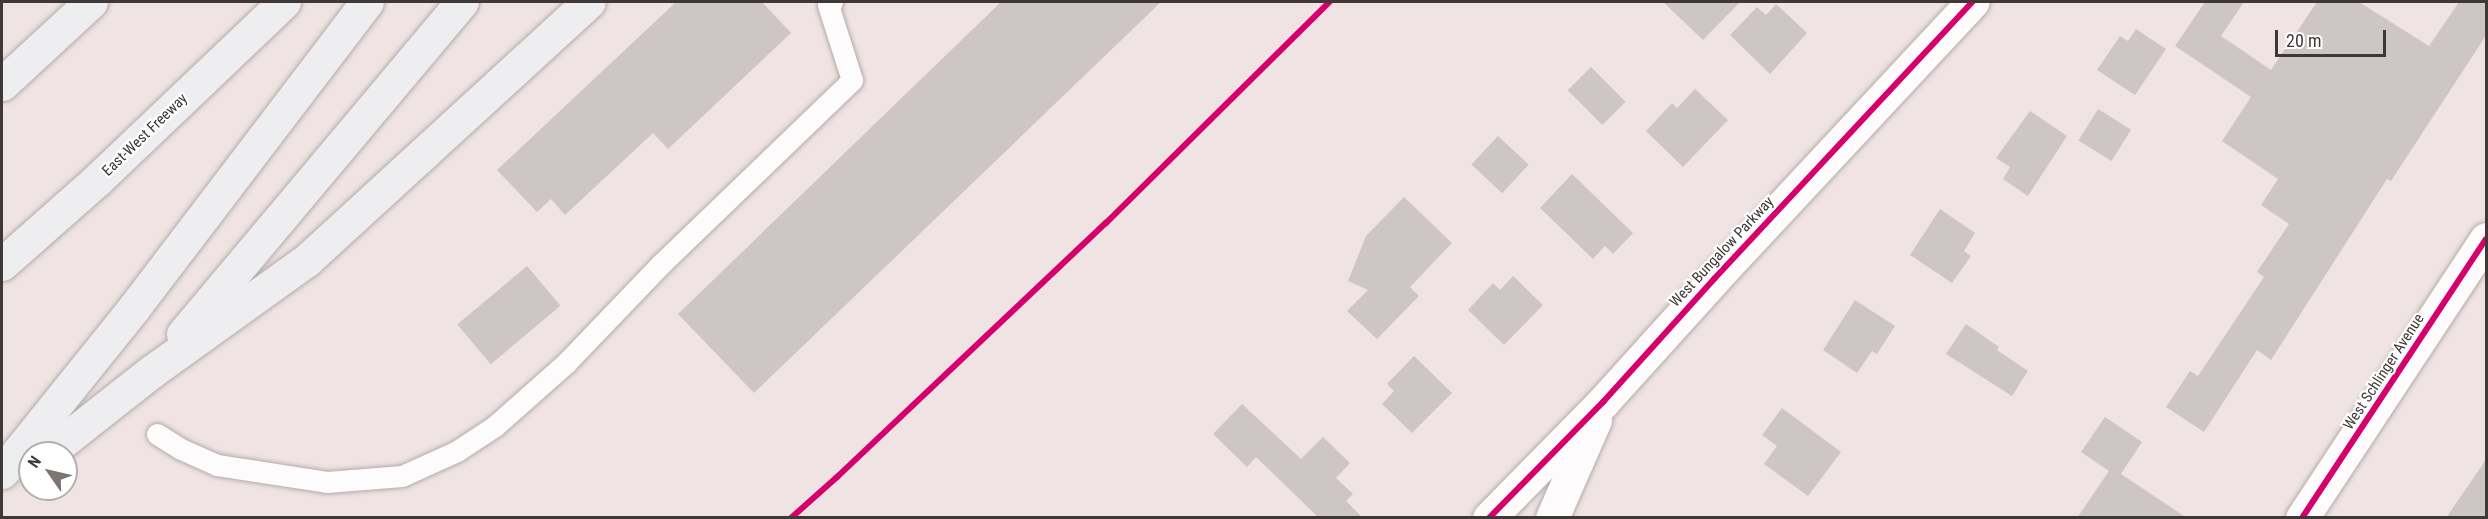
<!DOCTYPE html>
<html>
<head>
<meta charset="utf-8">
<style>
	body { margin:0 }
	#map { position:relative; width:2488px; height:519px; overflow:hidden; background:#efe4e3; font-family:"Roboto Condensed",sans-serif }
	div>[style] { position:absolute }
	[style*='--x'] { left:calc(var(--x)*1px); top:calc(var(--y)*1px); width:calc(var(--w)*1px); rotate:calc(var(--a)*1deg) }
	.building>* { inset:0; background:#cec6c5; transform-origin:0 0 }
	.roads { filter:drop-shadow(0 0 2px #b4abaa) drop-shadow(0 0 2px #b4abaa) }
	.lane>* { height:21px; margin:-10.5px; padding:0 10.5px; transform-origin:10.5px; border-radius:10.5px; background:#fdfbfb }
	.street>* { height:33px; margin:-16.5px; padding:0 16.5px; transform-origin:16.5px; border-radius:16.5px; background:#fdfbfb }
	.highway>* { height:33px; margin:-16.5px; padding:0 16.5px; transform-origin:16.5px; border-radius:16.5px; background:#eeedf0 }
	.cycleway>* { height:6px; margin:-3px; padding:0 3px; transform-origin:3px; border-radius:3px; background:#d6006c }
	span { translate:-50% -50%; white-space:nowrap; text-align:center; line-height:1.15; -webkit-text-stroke:4.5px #fff; paint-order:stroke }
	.street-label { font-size:15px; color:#403837 }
	.frame { position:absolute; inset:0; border:3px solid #403837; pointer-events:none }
	.north { position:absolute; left:18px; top:441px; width:60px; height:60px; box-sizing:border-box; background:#fff; border:2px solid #b3afaf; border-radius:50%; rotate:304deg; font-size:16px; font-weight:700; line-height:24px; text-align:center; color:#403837 }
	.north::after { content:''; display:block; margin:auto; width:21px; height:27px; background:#7d7473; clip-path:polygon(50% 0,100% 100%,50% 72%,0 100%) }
	.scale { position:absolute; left:2275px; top:30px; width:111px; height:27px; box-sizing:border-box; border:3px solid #403837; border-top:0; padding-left:8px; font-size:18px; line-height:21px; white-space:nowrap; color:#403837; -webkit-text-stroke:4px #fff; paint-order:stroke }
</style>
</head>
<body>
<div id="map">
	<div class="building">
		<div style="clip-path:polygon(676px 2px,762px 2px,791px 33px,668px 149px,653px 133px,565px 215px,551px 199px,537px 212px,497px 170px)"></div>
		<div style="clip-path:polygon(1001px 2px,1161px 2px,754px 393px,678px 314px)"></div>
		<div style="clip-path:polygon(1663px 2px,1740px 2px,1703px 40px)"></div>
		<div style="clip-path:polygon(2205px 2px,2244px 2px,2221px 36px,2271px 70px,2317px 2px,2359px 2px,2429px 46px,2459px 2px,2487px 2px,2487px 34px,2391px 181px,2387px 179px,2271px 360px,2257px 350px,2204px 432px,2166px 407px,2190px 371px,2198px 376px,2264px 277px,2257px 272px,2289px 224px,2261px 205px,2278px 179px,2222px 141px,2251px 97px,2175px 46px)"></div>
		<div style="clip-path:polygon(1776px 4px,1807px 33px,1770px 74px,1730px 35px,1757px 7px,1766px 15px)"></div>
		<div style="clip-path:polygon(2136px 29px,2166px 49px,2135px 95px,2097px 70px,2120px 36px,2128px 41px)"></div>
		<div style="left:1591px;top:67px;width:49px;height:33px;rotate:45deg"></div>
		<div style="clip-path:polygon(1695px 89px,1728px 120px,1683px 167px,1646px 131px,1672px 103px,1677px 108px)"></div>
		<div style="left:2098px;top:109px;width:39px;height:37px;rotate:32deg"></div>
		<div style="clip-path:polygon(2030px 111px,2067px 136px,2028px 196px,2003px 179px,2010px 167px,1996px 158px)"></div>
		<div style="left:1498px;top:136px;width:42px;height:39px;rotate:43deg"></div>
		<div style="clip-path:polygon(1572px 174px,1633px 233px,1613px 254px,1605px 246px,1593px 259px,1540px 208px)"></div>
		<div style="clip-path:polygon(1404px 197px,1452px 243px,1410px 287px,1419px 296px,1377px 339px,1347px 311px,1368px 290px,1348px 281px,1366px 236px)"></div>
		<div style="clip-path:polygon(1940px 209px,1975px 233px,1964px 251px,1971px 256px,1952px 283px,1910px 255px)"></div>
		<div style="left:527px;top:266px;width:52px;height:91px;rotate:50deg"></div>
		<div style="clip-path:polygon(1513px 276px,1543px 305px,1504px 345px,1468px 310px,1493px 283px,1500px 290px)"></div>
		<div style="clip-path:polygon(1855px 300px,1895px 326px,1877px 354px,1872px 351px,1857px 373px,1823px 350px)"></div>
		<div style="clip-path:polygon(1966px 324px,1999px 347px,1997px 350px,2028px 371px,2012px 396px,1946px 354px)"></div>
		<div style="clip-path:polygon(1414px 356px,1452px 393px,1412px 433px,1382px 404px,1394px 391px,1387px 384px)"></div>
		<div style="clip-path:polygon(1242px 404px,1301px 459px,1323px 437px,1350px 463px,1336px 478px,1353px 494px,1346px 501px,1363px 518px,1319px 518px,1256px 457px,1247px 467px,1213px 434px)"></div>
		<div style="clip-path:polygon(1782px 408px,1841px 452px,1808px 496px,1764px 464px,1777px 446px,1762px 435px)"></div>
		<div style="clip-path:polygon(2105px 417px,2142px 442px,2121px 474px,2187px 518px,2077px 518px,2109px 471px,2081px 452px)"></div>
		<div style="clip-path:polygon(2487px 458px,2487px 518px,2446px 518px)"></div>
	</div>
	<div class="roads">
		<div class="lane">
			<div style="--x:157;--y:434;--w:28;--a:32"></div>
			<div style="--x:181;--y:449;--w:39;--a:24"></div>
			<div style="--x:217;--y:465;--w:111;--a:8.8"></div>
			<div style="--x:327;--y:482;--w:75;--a:-4.6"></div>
			<div style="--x:402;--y:476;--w:60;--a:-24.4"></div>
			<div style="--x:457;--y:451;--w:45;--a:-33.3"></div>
			<div style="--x:495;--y:426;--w:96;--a:-41.6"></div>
			<div style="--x:567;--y:362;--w:136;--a:-46.2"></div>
			<div style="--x:661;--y:264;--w:265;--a:-43.9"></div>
			<div style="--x:852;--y:80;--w:79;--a:-107.7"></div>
			<div style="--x:828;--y:5;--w:5;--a:-37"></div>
		</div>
		<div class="street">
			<div style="--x:1489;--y:518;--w:163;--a:-45.5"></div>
			<div style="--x:1603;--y:402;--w:166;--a:-47.9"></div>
			<div style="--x:1714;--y:279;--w:379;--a:-47"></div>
			<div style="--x:1552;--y:518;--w:107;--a:-66.3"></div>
			<div style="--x:2302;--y:518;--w:334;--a:-56.6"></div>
		</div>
		<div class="highway">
			<div style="--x:2;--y:84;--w:121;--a:-42.7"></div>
			<div style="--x:2;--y:264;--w:127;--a:-41.5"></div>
			<div style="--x:97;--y:180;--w:258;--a:-43.6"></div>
			<div style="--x:183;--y:334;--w:434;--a:-50"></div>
			<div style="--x:48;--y:453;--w:131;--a:-38.2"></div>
			<div style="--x:151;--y:372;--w:192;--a:-35.7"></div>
			<div style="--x:307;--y:260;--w:382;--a:-42.5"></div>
			<div style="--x:2;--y:472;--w:209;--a:-51.2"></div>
			<div style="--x:133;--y:309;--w:386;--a:-52.7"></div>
		</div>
	</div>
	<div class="cycleway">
		<div style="--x:791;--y:518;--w:62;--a:-41.7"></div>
		<div style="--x:837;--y:477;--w:370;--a:-43.4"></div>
		<div style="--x:1106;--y:223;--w:314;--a:-44.7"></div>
		<div style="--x:1489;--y:518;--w:163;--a:-45.5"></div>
		<div style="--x:1603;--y:402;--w:166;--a:-47.9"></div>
		<div style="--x:1714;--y:279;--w:379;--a:-47"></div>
		<div style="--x:2302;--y:518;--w:334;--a:-56.6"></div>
	</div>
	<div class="street-label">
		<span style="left:145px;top:135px;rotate:-44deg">East-West Freeway</span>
		<span style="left:1722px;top:252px;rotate:-47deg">West Bungalow Parkway</span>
		<span style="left:2384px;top:372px;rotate:-57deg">West Schlinger Avenue</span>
	</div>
	<div class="frame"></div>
	<div class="north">N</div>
	<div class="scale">20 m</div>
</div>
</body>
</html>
